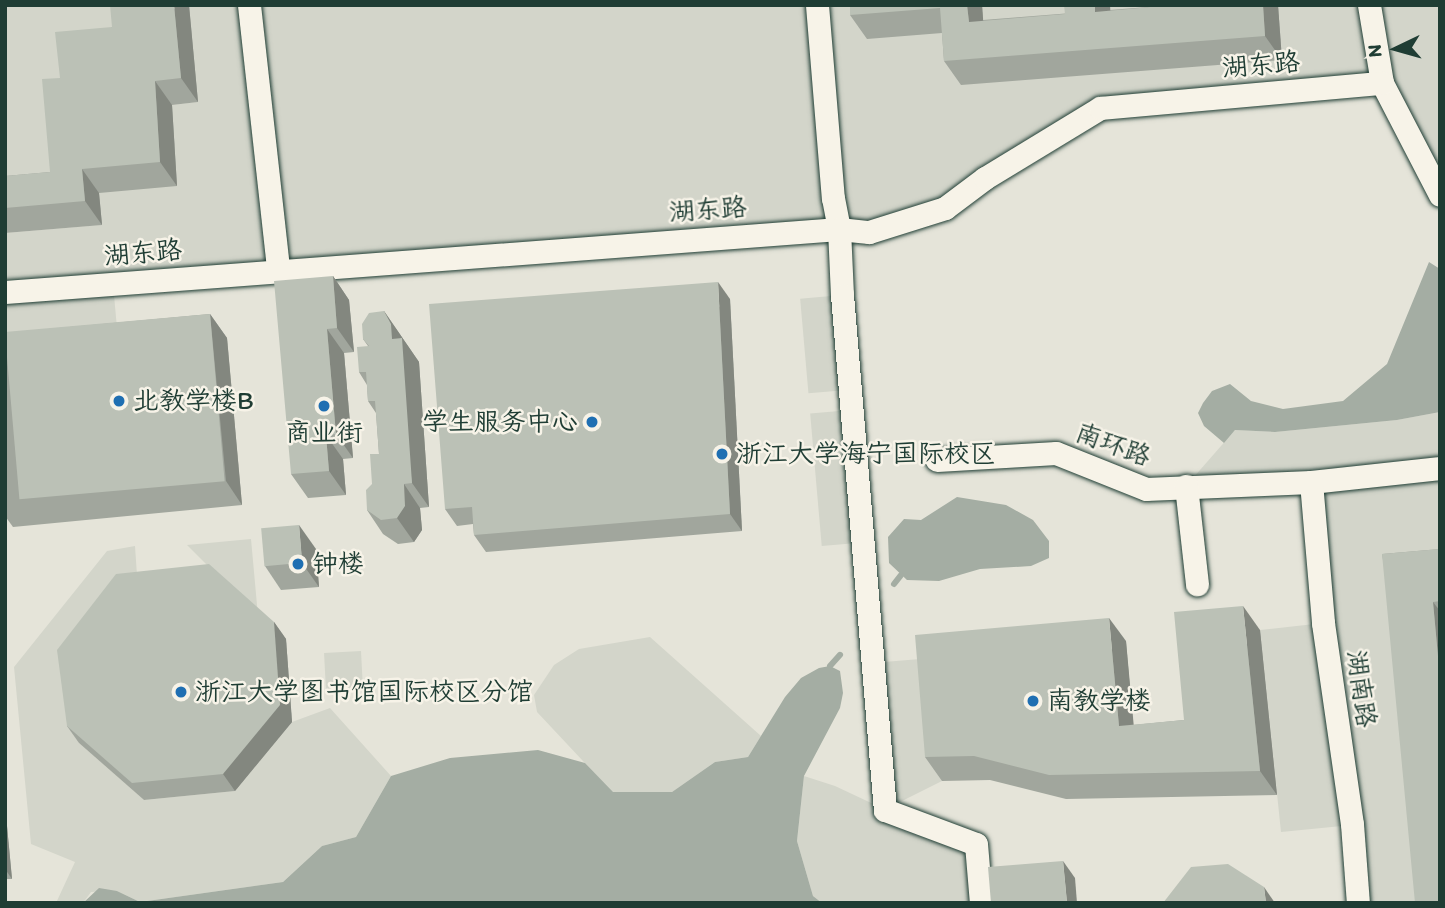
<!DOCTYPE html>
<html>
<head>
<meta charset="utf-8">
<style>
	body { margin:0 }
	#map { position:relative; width:1445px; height:908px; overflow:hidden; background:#f7f3e8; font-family:Itim,"LXGW WenKai TC",sans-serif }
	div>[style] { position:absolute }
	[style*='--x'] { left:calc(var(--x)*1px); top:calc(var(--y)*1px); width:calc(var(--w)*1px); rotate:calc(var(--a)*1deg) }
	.built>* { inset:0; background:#e5e4d9; transform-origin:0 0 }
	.green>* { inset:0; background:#d3d5ca; transform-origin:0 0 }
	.water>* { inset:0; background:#a4ada3 }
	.stream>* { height:6px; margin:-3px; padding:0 3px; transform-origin:3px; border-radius:3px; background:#a4ada3 }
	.roads { filter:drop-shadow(0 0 2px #1f3d34) drop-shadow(0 0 2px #1f3d34) }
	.minor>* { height:23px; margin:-11.5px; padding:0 11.5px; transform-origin:11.5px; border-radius:11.5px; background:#f7f3e8 }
	.wall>* { inset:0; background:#a1a69d }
	.shaded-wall>* { inset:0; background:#83877f }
	.building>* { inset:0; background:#bbc1b6; transform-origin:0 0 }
	.dots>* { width:19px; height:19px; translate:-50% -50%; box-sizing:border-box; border:4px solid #f7f3e8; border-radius:50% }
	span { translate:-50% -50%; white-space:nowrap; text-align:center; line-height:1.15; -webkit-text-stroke:5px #f7f3e8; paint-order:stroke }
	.street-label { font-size:26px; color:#1f3d34 }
	.poi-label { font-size:26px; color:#1f3d34 }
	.left { translate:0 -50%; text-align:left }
	.right { translate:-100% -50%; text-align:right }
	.frame { position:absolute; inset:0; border:7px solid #1f3d34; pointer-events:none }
	.north { position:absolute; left:1361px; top:14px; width:70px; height:70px; -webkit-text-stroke:5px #f7f3e8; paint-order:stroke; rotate:265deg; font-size:19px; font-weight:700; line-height:28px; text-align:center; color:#1f3d34 }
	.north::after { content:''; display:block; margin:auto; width:24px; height:32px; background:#1f3d34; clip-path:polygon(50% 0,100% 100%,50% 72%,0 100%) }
</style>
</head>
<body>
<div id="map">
	<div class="built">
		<div style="left:5px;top:5px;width:1435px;height:898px"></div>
	</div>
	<div class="green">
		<div style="clip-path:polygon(5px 5px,125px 5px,67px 196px,5px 202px)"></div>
		<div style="clip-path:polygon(189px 5px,1440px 5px,1440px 195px,1382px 83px,1100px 108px,985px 178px,869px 232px,113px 284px,117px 328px,5px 337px,5px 233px,101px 225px,99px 193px,172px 105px,197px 102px)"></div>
		<div style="left:842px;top:295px;width:95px;height:42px;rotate:85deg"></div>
		<div style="left:851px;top:410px;width:133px;height:41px;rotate:85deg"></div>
		<div style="clip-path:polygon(1440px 412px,1440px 575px,1429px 903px,1358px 903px,1352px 825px,1281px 832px,1260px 630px,1323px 623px,1311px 483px,1186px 486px,1235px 430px,1275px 432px,1397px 420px)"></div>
		<div style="clip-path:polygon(251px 539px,258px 616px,187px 545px)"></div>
		<div style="clip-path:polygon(135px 546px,138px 590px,69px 667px,79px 743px,144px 800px,235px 791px,292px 722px,330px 708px,391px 776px,356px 837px,322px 846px,283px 882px,140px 902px,117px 891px,91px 892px,83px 903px,56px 903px,75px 862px,31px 844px,14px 667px,107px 551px)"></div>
		<div style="clip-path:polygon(650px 637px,761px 736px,748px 757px,715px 762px,672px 792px,613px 793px,537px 712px,534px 695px,554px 665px,579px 649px)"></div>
		<div style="left:361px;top:651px;width:39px;height:37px;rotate:87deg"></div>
		<div style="clip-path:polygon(932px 658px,942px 781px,886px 809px,976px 844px,981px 903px,822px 903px,813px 896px,797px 841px,804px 776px,835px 786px,884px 809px,872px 663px)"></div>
	</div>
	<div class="water">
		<div style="clip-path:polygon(1429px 262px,1440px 269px,1440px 412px,1397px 420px,1275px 432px,1235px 430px,1224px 443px,1204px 426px,1198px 413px,1203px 403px,1212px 391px,1230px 384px,1251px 401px,1283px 409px,1343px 401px,1387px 364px)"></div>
		<div style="clip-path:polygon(957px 497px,1006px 505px,1033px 520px,1049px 541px,1049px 558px,1031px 566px,980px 569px,939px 581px,907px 580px,889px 563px,888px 537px,904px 519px,921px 520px)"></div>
		<div style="clip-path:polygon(830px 666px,840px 671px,843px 693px,840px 708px,804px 776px,797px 841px,813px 896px,822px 903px,83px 903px,99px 888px,117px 891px,140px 902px,283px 882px,322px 846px,356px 837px,391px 776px,450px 758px,538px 750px,585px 763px,613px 792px,672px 792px,715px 762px,748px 757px,785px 697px,801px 678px,819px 668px)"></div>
	</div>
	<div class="stream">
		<div style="--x:894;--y:584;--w:11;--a:-52"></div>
		<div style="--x:830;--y:666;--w:15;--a:-48"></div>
	</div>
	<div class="roads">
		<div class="minor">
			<div style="--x:249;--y:5;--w:266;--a:83.7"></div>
			<div style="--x:817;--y:5;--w:194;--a:85.3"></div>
			<div style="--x:833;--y:198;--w:32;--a:79"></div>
			<div style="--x:839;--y:229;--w:66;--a:87.4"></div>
			<div style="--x:842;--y:295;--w:517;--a:85.23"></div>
			<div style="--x:885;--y:810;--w:97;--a:20.5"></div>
			<div style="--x:976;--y:844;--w:59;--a:85.2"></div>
			<div style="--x:1369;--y:5;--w:79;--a:80.5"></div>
			<div style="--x:1382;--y:83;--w:126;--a:62.6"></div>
			<div style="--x:5;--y:292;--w:836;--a:-4.32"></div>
			<div style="--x:839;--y:229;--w:30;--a:6"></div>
			<div style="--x:869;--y:232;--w:80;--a:-17.5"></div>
			<div style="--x:945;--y:208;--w:50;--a:-36.9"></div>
			<div style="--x:985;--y:178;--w:135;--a:-31.3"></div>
			<div style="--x:1100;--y:108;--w:283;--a:-5.1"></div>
			<div style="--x:937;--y:460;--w:119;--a:-3.4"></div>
			<div style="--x:1056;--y:453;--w:97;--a:21.8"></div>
			<div style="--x:1146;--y:489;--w:165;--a:-2.4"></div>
			<div style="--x:1311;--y:482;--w:130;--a:-6.2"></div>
			<div style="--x:1311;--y:482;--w:142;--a:85.1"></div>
			<div style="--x:1323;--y:623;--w:203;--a:81.8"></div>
			<div style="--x:1352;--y:824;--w:79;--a:85.7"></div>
			<div style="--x:1186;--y:486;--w:99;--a:83.6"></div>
		</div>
	</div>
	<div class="wall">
		<div style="clip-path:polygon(189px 5px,198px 102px,172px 105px,177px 186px,99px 193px,102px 225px,5px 233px,5px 176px,50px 172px,60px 78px,112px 27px)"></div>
		<div style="clip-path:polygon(850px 5px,982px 5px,983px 20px,1173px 5px,1278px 5px,1282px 60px,961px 85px,944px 61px,942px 33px,867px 39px,850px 15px)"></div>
		<div style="clip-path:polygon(333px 276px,349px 300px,354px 352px,344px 353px,353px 458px,343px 459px,346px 495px,308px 498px,291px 474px)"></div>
		<div style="clip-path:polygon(730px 299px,742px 531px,486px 552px,474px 535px,473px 524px,457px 526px,445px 509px)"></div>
		<div style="clip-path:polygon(384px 311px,419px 362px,429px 507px,420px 508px,422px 530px,414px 542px,398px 544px,383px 534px,367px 510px,379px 454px,376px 413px,368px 401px,367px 385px,359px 372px,368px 346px,363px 339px)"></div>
		<div style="clip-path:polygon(210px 314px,227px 338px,242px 505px,13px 527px,5px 516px,5px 333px)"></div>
		<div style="clip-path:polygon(316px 549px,319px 587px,281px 590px,265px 566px)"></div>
		<div style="clip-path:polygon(1440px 549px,1440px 903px,1382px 554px)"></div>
		<div style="clip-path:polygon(274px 622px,286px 639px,292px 722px,235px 791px,144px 800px,79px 743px,67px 726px)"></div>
		<div style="clip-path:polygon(1260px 630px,1277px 795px,1066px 799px,990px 780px,942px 781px,925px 757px,1126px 641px,1133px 725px,1184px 720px)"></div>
		<div style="clip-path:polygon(5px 805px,12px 879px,5px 879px)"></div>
	</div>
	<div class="shaded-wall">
		<div style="clip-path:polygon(174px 5px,189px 5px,198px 102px,181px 78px)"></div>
		<div style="clip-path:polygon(967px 5px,982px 5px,985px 45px,969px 22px)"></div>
		<div style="clip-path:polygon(1095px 5px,1110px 5px,1112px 36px,1095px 12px)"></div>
		<div style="clip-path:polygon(1263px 5px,1278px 5px,1282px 60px,1265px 36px)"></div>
		<div style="clip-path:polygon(155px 81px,172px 105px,177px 186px,160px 162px)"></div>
		<div style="clip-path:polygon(82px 169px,99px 193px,102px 225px,85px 201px)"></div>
		<div style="clip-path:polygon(333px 276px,349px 300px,354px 352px,337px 328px)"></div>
		<div style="clip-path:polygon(718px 282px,730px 299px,742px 531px,730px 514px)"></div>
		<div style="clip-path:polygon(384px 311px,419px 362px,429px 507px,412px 483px,392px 339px)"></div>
		<div style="clip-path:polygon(210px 314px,227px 338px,242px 505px,226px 481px)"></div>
		<div style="clip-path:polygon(327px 329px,344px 353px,353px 458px,336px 434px)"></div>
		<div style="clip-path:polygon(326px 435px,343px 459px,346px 495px,329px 471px)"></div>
		<div style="clip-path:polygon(404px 484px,420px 508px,422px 530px,414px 542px,397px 518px)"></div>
		<div style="clip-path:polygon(299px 525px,316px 549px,319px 587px,302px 563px)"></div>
		<div style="clip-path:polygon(1433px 602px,1440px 611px,1440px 678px)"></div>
		<div style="clip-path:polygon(1243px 606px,1260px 630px,1277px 795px,1260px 771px)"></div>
		<div style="clip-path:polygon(1109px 618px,1126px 641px,1136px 750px,1119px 726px)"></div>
		<div style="clip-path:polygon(274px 622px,286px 639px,292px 722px,235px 791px,223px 774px)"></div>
		<div style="clip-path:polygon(5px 805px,12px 879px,5px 869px)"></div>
		<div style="clip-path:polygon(1063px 861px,1075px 878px,1077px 903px,1067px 903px)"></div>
		<div style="clip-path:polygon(1264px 887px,1275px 903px,1266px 903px)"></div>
	</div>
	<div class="building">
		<div style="clip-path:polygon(110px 5px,174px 5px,181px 78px,155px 81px,160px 162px,82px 169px,85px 201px,5px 208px,5px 176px,50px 172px,42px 79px,60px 78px,55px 32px,112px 27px)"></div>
		<div style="clip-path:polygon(850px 5px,967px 5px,969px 22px,1065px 14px,1064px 5px,1095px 5px,1095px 12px,1173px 5px,1263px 5px,1265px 36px,944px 61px,940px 8px,850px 15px)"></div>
		<div style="clip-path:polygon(333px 276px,337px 328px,327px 329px,336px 434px,326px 435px,329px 471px,291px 474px,274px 281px)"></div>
		<div style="clip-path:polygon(718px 282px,730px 514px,474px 535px,472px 507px,445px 509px,429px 304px)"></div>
		<div style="clip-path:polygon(384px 311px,391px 324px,392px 339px,402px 338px,412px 483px,404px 484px,405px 506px,397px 518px,381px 520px,367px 510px,366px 490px,372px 484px,370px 454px,379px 454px,375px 401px,368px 401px,366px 372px,359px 372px,357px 347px,369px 346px,363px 339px,362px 324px,369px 313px)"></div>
		<div style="left:210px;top:314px;width:168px;height:206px;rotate:85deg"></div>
		<div style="left:299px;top:525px;width:38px;height:38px;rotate:85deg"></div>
		<div style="clip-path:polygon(1440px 549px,1440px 601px,1433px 602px,1440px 678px,1440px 903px,1415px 903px,1382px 554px)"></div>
		<div style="clip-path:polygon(209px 564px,274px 622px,280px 705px,223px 774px,132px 783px,67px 726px,57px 650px,116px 574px)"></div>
		<div style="clip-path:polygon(1243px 606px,1260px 771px,1049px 775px,974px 756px,925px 757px,915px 635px,1109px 618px,1119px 726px,1184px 720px,1174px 612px)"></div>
		<div style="clip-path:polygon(1063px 861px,1067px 903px,991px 903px,988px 867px)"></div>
		<div style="clip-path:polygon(1228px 864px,1264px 887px,1266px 903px,1163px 903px,1191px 867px)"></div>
	</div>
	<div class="dots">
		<div style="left:119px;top:401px;background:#1f6fb2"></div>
		<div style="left:324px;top:406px;background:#1f6fb2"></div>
		<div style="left:592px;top:422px;background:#1f6fb2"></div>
		<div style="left:722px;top:454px;background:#1f6fb2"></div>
		<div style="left:298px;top:564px;background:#1f6fb2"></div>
		<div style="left:181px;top:692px;background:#1f6fb2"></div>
		<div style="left:1033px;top:701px;background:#1f6fb2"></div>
	</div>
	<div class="street-label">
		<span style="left:1261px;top:65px;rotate:-5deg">湖东路</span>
		<span style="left:708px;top:210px;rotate:-4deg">湖东路</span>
		<span style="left:143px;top:253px;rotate:-5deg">湖东路</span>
		<span style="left:1113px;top:445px;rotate:20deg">南环路</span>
		<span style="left:1361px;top:689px;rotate:82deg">湖南路</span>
	</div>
	<div class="poi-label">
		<span class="left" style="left:133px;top:401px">北教学楼B</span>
		<span class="right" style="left:578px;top:422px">学生服务中心</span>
		<span style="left:324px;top:433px">商业街</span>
		<span class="left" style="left:736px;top:454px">浙江大学海宁国际校区</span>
		<span class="left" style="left:312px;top:564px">钟楼</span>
		<span class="left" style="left:195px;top:692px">浙江大学图书馆国际校区分馆</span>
		<span class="left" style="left:1047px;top:701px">南教学楼</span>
	</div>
	<div class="frame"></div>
	<div class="north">N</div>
</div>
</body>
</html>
